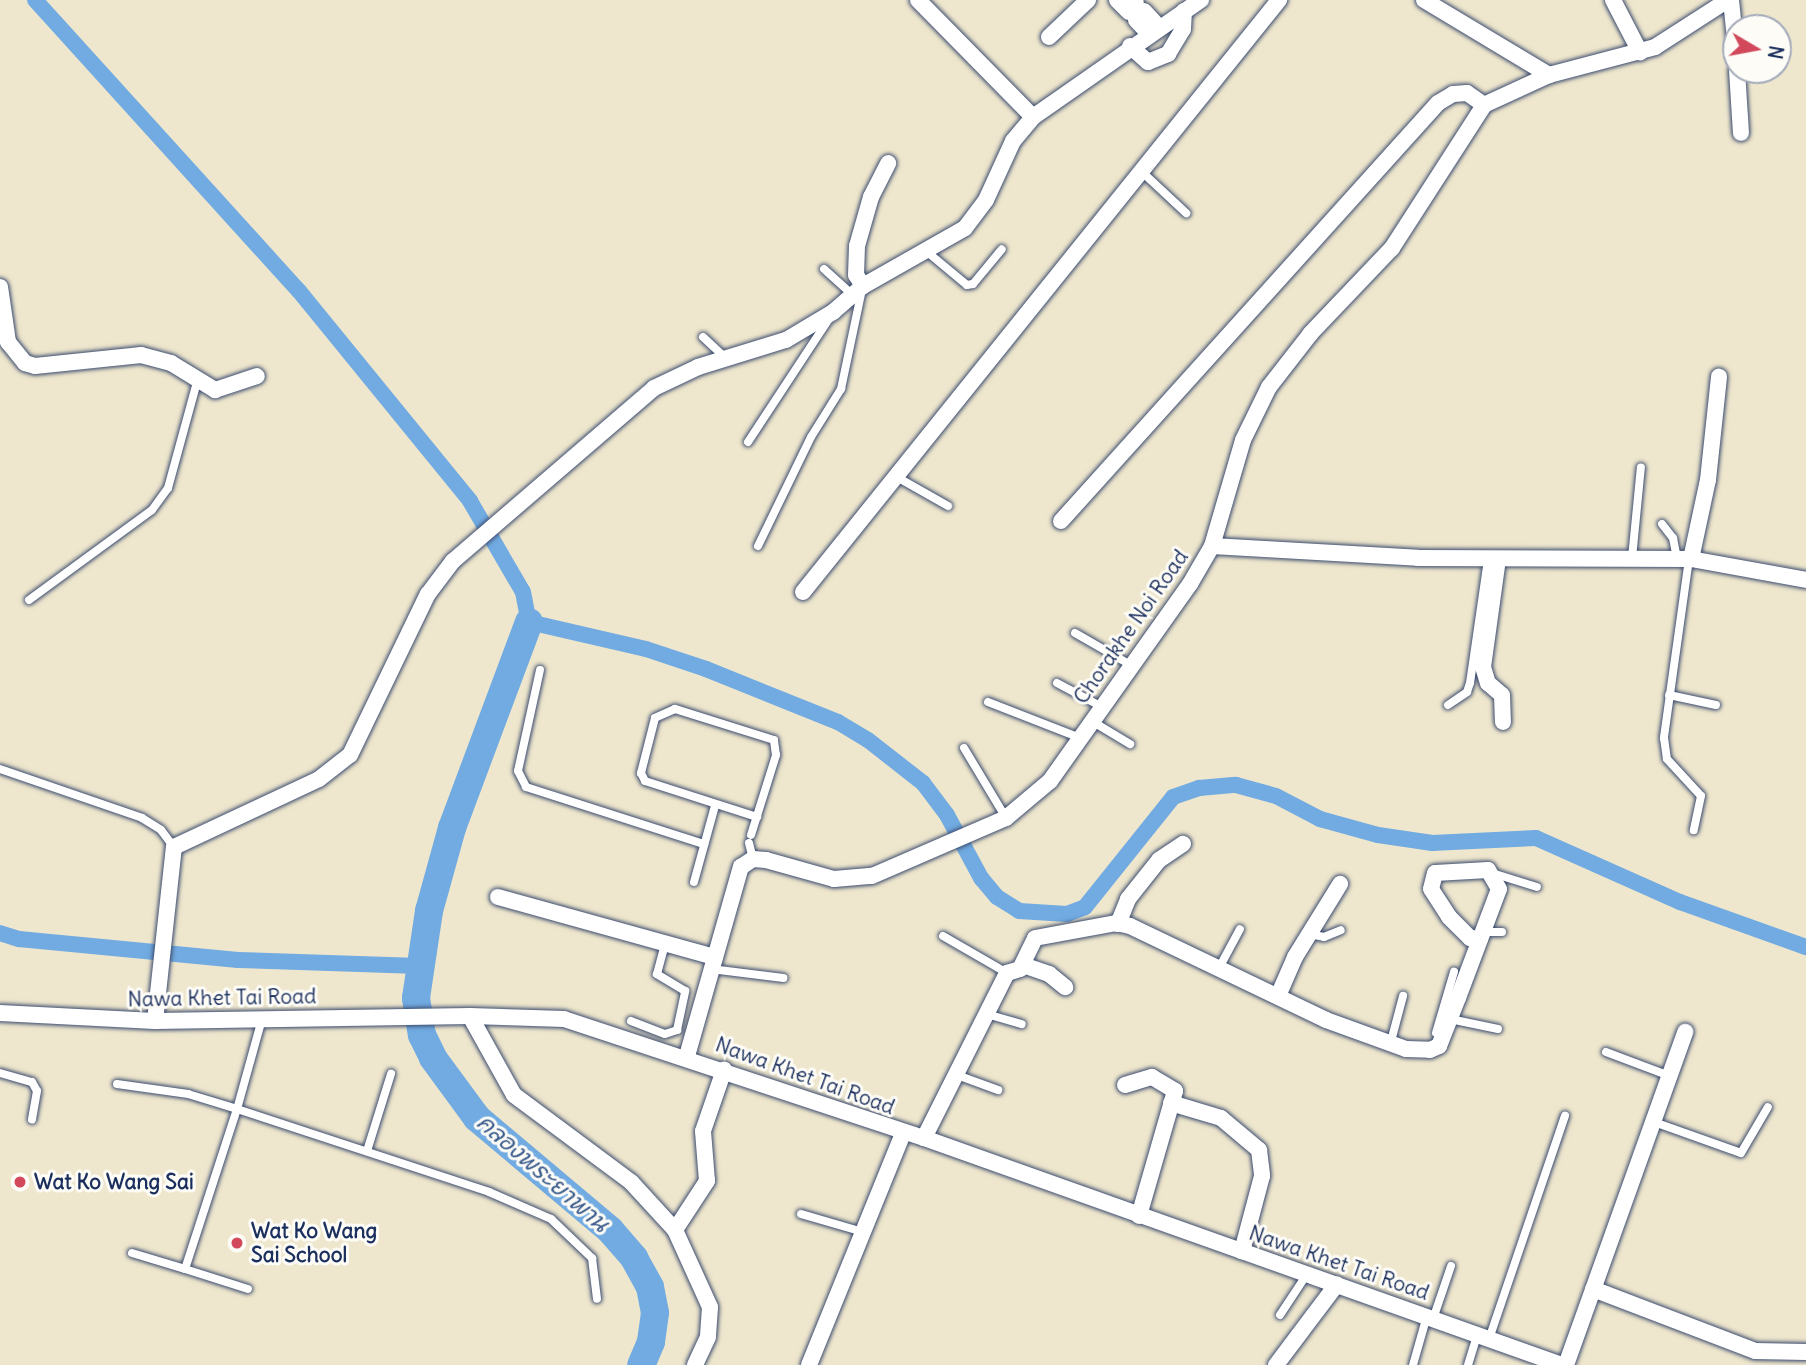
<!DOCTYPE html>
<html>
<head>
<meta charset="utf-8">
<style>
	body { margin:0 }
	#map { position:relative; width:1806px; height:1365px; overflow:hidden; background:#efe7cd; font-family:Delius,"Playpen Sans Thai",sans-serif }
	div>[style] { position:absolute }
	[style*='--x'] { left:calc(var(--x)*1px); top:calc(var(--y)*1px); width:calc(var(--w)*1px); rotate:calc(var(--a)*1deg) }
	.canal>* { height:16px; margin:-8px; padding:0 8px; transform-origin:8px; border-radius:8px; background:#71abe1 }
	.river>* { height:28px; margin:-14px; padding:0 14px; transform-origin:14px; border-radius:14px; background:#71abe1 }
	.roads { filter:drop-shadow(0 0 2px #3b4b6f) drop-shadow(0 0 2px #3b4b6f) }
	.lane>* { height:8px; margin:-4px; padding:0 4px; transform-origin:4px; border-radius:4px; background:#fff }
	.street>* { height:16px; margin:-8px; padding:0 8px; transform-origin:8px; border-radius:8px; background:#fff }
	.dots>* { width:19px; height:19px; translate:-50% -50%; box-sizing:border-box; border:4px solid #fdfcf7; border-radius:50% }
	span { translate:-50% -50%; white-space:nowrap; text-align:center; line-height:1.15; -webkit-text-stroke:6px #fdfcf7; paint-order:stroke }
	.street-label { font-size:21px; color:#1b2f5e }
	.poi-label { font-size:21px; color:#1b2f5e; font-weight:700 }
	.left { translate:0 -50%; text-align:left }
	.water-label { font-size:23px; color:#395a8c; font-style:italic }
	.north { position:absolute; left:1722px; top:14px; width:70px; height:70px; box-sizing:border-box; background:#fdfcf7; border:2px solid #a3aaba; border-radius:50%; rotate:100deg; font-size:19px; font-weight:700; line-height:28px; text-align:center; color:#1b2f5e }
	.north::after { content:''; display:block; margin:auto; width:24px; height:32px; background:#d1495b; clip-path:polygon(50% 0,100% 100%,50% 72%,0 100%) }
</style>
</head>
<body>
<div id="map">
	<div class="canal">
		<div style="--x:35;--y:0;--w:393;--a:47.8"></div>
		<div style="--x:299;--y:291;--w:271;--a:50.8"></div>
		<div style="--x:470;--y:501;--w:105;--a:59.8"></div>
		<div style="--x:523;--y:592;--w:31;--a:79"></div>
		<div style="--x:529;--y:622;--w:120;--a:13"></div>
		<div style="--x:646;--y:649;--w:63;--a:18.4"></div>
		<div style="--x:706;--y:669;--w:142;--a:21.9"></div>
		<div style="--x:838;--y:722;--w:35;--a:31"></div>
		<div style="--x:868;--y:740;--w:70;--a:38"></div>
		<div style="--x:923;--y:783;--w:40;--a:53"></div>
		<div style="--x:947;--y:815;--w:72;--a:61.6"></div>
		<div style="--x:981;--y:878;--w:25;--a:50"></div>
		<div style="--x:997;--y:897;--w:26;--a:32"></div>
		<div style="--x:1019;--y:911;--w:48;--a:3.6"></div>
		<div style="--x:1067;--y:914;--w:19;--a:-21"></div>
		<div style="--x:1085;--y:907;--w:141;--a:-51.3"></div>
		<div style="--x:1173;--y:797;--w:28;--a:-19"></div>
		<div style="--x:1199;--y:788;--w:37;--a:-5"></div>
		<div style="--x:1236;--y:785;--w:41;--a:15.4"></div>
		<div style="--x:1276;--y:796;--w:50;--a:27.6"></div>
		<div style="--x:1320;--y:819;--w:60;--a:15.4"></div>
		<div style="--x:1378;--y:835;--w:55;--a:8.4"></div>
		<div style="--x:1432;--y:843;--w:104;--a:-2.8"></div>
		<div style="--x:1536;--y:838;--w:158;--a:24"></div>
		<div style="--x:1680;--y:902;--w:134;--a:19.7"></div>
		<div style="--x:0;--y:933;--w:20;--a:18"></div>
		<div style="--x:19;--y:939;--w:220;--a:5.5"></div>
		<div style="--x:238;--y:960;--w:181;--a:1.9"></div>
	</div>
	<div class="river">
		<div style="--x:529;--y:622;--w:220;--a:110.5"></div>
		<div style="--x:452;--y:828;--w:86;--a:105.5"></div>
		<div style="--x:429;--y:911;--w:88;--a:98.5"></div>
		<div style="--x:416;--y:998;--w:37;--a:81"></div>
		<div style="--x:422;--y:1035;--w:25;--a:64"></div>
		<div style="--x:433;--y:1058;--w:74;--a:53.7"></div>
		<div style="--x:477;--y:1118;--w:174;--a:40.1"></div>
		<div style="--x:610;--y:1230;--w:37;--a:49"></div>
		<div style="--x:634;--y:1258;--w:33;--a:61"></div>
		<div style="--x:650;--y:1287;--w:26;--a:79"></div>
		<div style="--x:655;--y:1313;--w:29;--a:98"></div>
		<div style="--x:651;--y:1342;--w:25;--a:113"></div>
	</div>
	<div class="roads">
		<div class="lane">
			<div style="--x:1141;--y:171;--w:62;--a:43"></div>
			<div style="--x:926;--y:251;--w:53;--a:39.7"></div>
			<div style="--x:967;--y:285;--w:6;--a:-9"></div>
			<div style="--x:973;--y:284;--w:45;--a:-50.4"></div>
			<div style="--x:824;--y:269;--w:38;--a:42"></div>
			<div style="--x:703;--y:337;--w:33;--a:43"></div>
			<div style="--x:748;--y:442;--w:149;--a:-56.7"></div>
			<div style="--x:895;--y:476;--w:61;--a:29.5"></div>
			<div style="--x:1662;--y:524;--w:18;--a:52"></div>
			<div style="--x:1673;--y:538;--w:21;--a:79"></div>
			<div style="--x:758;--y:546;--w:121;--a:-64.1"></div>
			<div style="--x:811;--y:437;--w:57;--a:-58"></div>
			<div style="--x:841;--y:389;--w:102;--a:-78.1"></div>
			<div style="--x:1632;--y:558;--w:91;--a:-84.4"></div>
			<div style="--x:1689;--y:559;--w:181;--a:98"></div>
			<div style="--x:1664;--y:738;--w:21;--a:82"></div>
			<div style="--x:1667;--y:759;--w:50;--a:47.4"></div>
			<div style="--x:1701;--y:796;--w:35;--a:102"></div>
			<div style="--x:29;--y:600;--w:152;--a:-36.2"></div>
			<div style="--x:152;--y:510;--w:27;--a:-54"></div>
			<div style="--x:168;--y:488;--w:110;--a:-74.7"></div>
			<div style="--x:1075;--y:633;--w:62;--a:29.9"></div>
			<div style="--x:540;--y:670;--w:103;--a:102.3"></div>
			<div style="--x:518;--y:771;--w:18;--a:63"></div>
			<div style="--x:526;--y:787;--w:187;--a:17.8"></div>
			<div style="--x:1057;--y:683;--w:49;--a:28.1"></div>
			<div style="--x:1669;--y:695;--w:48;--a:12"></div>
			<div style="--x:988;--y:702;--w:97;--a:21.3"></div>
			<div style="--x:1448;--y:705;--w:23;--a:-34"></div>
			<div style="--x:1467;--y:692;--w:9;--a:-72"></div>
			<div style="--x:1470;--y:683;--w:125;--a:-81.7"></div>
			<div style="--x:1090;--y:720;--w:47;--a:31"></div>
			<div style="--x:964;--y:748;--w:82;--a:59"></div>
			<div style="--x:0;--y:769;--w:150;--a:19"></div>
			<div style="--x:142;--y:818;--w:22;--a:32"></div>
			<div style="--x:161;--y:830;--w:21;--a:53"></div>
			<div style="--x:751;--y:835;--w:84;--a:-72.6"></div>
			<div style="--x:776;--y:755;--w:15;--a:-98"></div>
			<div style="--x:774;--y:740;--w:104;--a:-162.6"></div>
			<div style="--x:675;--y:709;--w:22;--a:156"></div>
			<div style="--x:655;--y:718;--w:57;--a:104.3"></div>
			<div style="--x:641;--y:773;--w:9;--a:63"></div>
			<div style="--x:645;--y:781;--w:118;--a:17.8"></div>
			<div style="--x:749;--y:843;--w:16;--a:76"></div>
			<div style="--x:1492;--y:873;--w:47;--a:17.3"></div>
			<div style="--x:694;--y:882;--w:79;--a:-74.6"></div>
			<div style="--x:1483;--y:932;--w:19;--a:0"></div>
			<div style="--x:1309;--y:934;--w:15;--a:11"></div>
			<div style="--x:1324;--y:937;--w:18;--a:-22"></div>
			<div style="--x:943;--y:936;--w:74;--a:30"></div>
			<div style="--x:1219;--y:968;--w:44;--a:-61.7"></div>
			<div style="--x:711;--y:969;--w:73;--a:7.1"></div>
			<div style="--x:990;--y:1015;--w:33;--a:16"></div>
			<div style="--x:262;--y:1019;--w:93;--a:105.5"></div>
			<div style="--x:237;--y:1109;--w:265;--a:18.2"></div>
			<div style="--x:489;--y:1192;--w:68;--a:23.5"></div>
			<div style="--x:551;--y:1219;--w:57;--a:43.6"></div>
			<div style="--x:592;--y:1258;--w:41;--a:83"></div>
			<div style="--x:1450;--y:1019;--w:49;--a:11.8"></div>
			<div style="--x:631;--y:1021;--w:36;--a:21"></div>
			<div style="--x:665;--y:1034;--w:13;--a:-18"></div>
			<div style="--x:677;--y:1030;--w:40;--a:-78"></div>
			<div style="--x:685;--y:991;--w:33;--a:-149"></div>
			<div style="--x:657;--y:974;--w:31;--a:-75"></div>
			<div style="--x:1436;--y:1033;--w:64;--a:-73.6"></div>
			<div style="--x:1390;--y:1045;--w:51;--a:-75.1"></div>
			<div style="--x:1606;--y:1052;--w:68;--a:20.6"></div>
			<div style="--x:0;--y:1073;--w:33;--a:16"></div>
			<div style="--x:32;--y:1082;--w:10;--a:61"></div>
			<div style="--x:37;--y:1091;--w:29;--a:100"></div>
			<div style="--x:957;--y:1075;--w:44;--a:20.1"></div>
			<div style="--x:117;--y:1084;--w:72;--a:8"></div>
			<div style="--x:188;--y:1094;--w:51;--a:17"></div>
			<div style="--x:237;--y:1109;--w:168;--a:108"></div>
			<div style="--x:185;--y:1269;--w:66;--a:17.6"></div>
			<div style="--x:1654;--y:1122;--w:92;--a:19.6"></div>
			<div style="--x:1741;--y:1153;--w:53;--a:-59.6"></div>
			<div style="--x:367;--y:1151;--w:81;--a:-72.7"></div>
			<div style="--x:801;--y:1214;--w:65;--a:16.2"></div>
			<div style="--x:132;--y:1253;--w:55;--a:16.8"></div>
			<div style="--x:1280;--y:1315;--w:49;--a:-56.6"></div>
			<div style="--x:1433;--y:1319;--w:56;--a:-71.2"></div>
			<div style="--x:1489;--y:1339;--w:236;--a:-71.2"></div>
			<div style="--x:1413;--y:1365;--w:51;--a:-74.1"></div>
			<div style="--x:1468;--y:1365;--w:31;--a:-73"></div>
		</div>
		<div class="street">
			<div style="--x:918;--y:0;--w:164;--a:45.5"></div>
			<div style="--x:1117;--y:0;--w:17;--a:45"></div>
			<div style="--x:1133;--y:0;--w:4;--a:45"></div>
			<div style="--x:1424;--y:0;--w:146;--a:31"></div>
			<div style="--x:1549;--y:75;--w:110;--a:-14.8"></div>
			<div style="--x:1655;--y:47;--w:87;--a:-32.8"></div>
			<div style="--x:1613;--y:0;--w:59;--a:62.6"></div>
			<div style="--x:1731;--y:0;--w:49;--a:84.2"></div>
			<div style="--x:1144;--y:11;--w:22;--a:47"></div>
			<div style="--x:1136;--y:20;--w:19;--a:47"></div>
			<div style="--x:1049;--y:37;--w:54;--a:-43.5"></div>
			<div style="--x:1130;--y:46;--w:24;--a:42"></div>
			<div style="--x:1148;--y:62;--w:22;--a:-22"></div>
			<div style="--x:1168;--y:54;--w:29;--a:-59"></div>
			<div style="--x:1183;--y:29;--w:18;--a:-87"></div>
			<div style="--x:1737;--y:70;--w:63;--a:86.4"></div>
			<div style="--x:863;--y:286;--w:13;--a:-122"></div>
			<div style="--x:856;--y:275;--w:29;--a:-88"></div>
			<div style="--x:857;--y:246;--w:51;--a:-74.1"></div>
			<div style="--x:871;--y:197;--w:38;--a:-63"></div>
			<div style="--x:0;--y:287;--w:56;--a:81.7"></div>
			<div style="--x:8;--y:342;--w:27;--a:51"></div>
			<div style="--x:25;--y:363;--w:10;--a:17"></div>
			<div style="--x:35;--y:366;--w:107;--a:-5.9"></div>
			<div style="--x:141;--y:355;--w:31;--a:15"></div>
			<div style="--x:171;--y:363;--w:52;--a:31.5"></div>
			<div style="--x:215;--y:390;--w:44;--a:-18.4"></div>
			<div style="--x:1061;--y:521;--w:563;--a:-47.95"></div>
			<div style="--x:1438;--y:103;--w:17;--a:-31"></div>
			<div style="--x:1453;--y:94;--w:14;--a:-4"></div>
			<div style="--x:1467;--y:93;--w:21;--a:35"></div>
			<div style="--x:1212;--y:546;--w:206;--a:3.3"></div>
			<div style="--x:1418;--y:558;--w:273;--a:0.2"></div>
			<div style="--x:1691;--y:559;--w:117;--a:10.3"></div>
			<div style="--x:1498;--y:559;--w:109;--a:97.9"></div>
			<div style="--x:1483;--y:667;--w:17;--a:73"></div>
			<div style="--x:1488;--y:683;--w:18;--a:41"></div>
			<div style="--x:1502;--y:695;--w:27;--a:88"></div>
			<div style="--x:1691;--y:559;--w:81;--a:-77.9"></div>
			<div style="--x:1708;--y:480;--w:104;--a:-83.9"></div>
			<div style="--x:803;--y:592;--w:760;--a:-51.2"></div>
			<div style="--x:498;--y:897;--w:225;--a:15.5"></div>
			<div style="--x:1118;--y:924;--w:27;--a:-68"></div>
			<div style="--x:1128;--y:899;--w:50;--a:-51.5"></div>
			<div style="--x:1159;--y:860;--w:29;--a:-34"></div>
			<div style="--x:1023;--y:965;--w:28;--a:19"></div>
			<div style="--x:1049;--y:974;--w:21;--a:39"></div>
			<div style="--x:1278;--y:996;--w:43;--a:-66.4"></div>
			<div style="--x:1295;--y:957;--w:86;--a:-58.3"></div>
			<div style="--x:0;--y:1013;--w:155;--a:3"></div>
			<div style="--x:155;--y:1021;--w:315;--a:-0.9"></div>
			<div style="--x:470;--y:1016;--w:94;--a:1.8"></div>
			<div style="--x:564;--y:1019;--w:379;--a:18.3"></div>
			<div style="--x:924;--y:1138;--w:677;--a:19.59"></div>
			<div style="--x:470;--y:1016;--w:90;--a:60.9"></div>
			<div style="--x:514;--y:1095;--w:146;--a:36.6"></div>
			<div style="--x:631;--y:1182;--w:65;--a:47.5"></div>
			<div style="--x:675;--y:1230;--w:85;--a:65.6"></div>
			<div style="--x:710;--y:1307;--w:30;--a:94"></div>
			<div style="--x:708;--y:1337;--w:31;--a:115"></div>
			<div style="--x:155;--y:1021;--w:175;--a:-83.8"></div>
			<div style="--x:174;--y:847;--w:160;--a:-25.1"></div>
			<div style="--x:319;--y:779;--w:39;--a:-38"></div>
			<div style="--x:350;--y:755;--w:179;--a:-64.2"></div>
			<div style="--x:428;--y:594;--w:41;--a:-52.9"></div>
			<div style="--x:453;--y:561;--w:265;--a:-40.7"></div>
			<div style="--x:654;--y:388;--w:49;--a:-25.5"></div>
			<div style="--x:698;--y:367;--w:92;--a:-17.1"></div>
			<div style="--x:786;--y:340;--w:55;--a:-30.8"></div>
			<div style="--x:833;--y:312;--w:40;--a:-41"></div>
			<div style="--x:863;--y:286;--w:117;--a:-29.6"></div>
			<div style="--x:965;--y:228;--w:35;--a:-53"></div>
			<div style="--x:986;--y:200;--w:65;--a:-65.4"></div>
			<div style="--x:1013;--y:141;--w:31;--a:-50"></div>
			<div style="--x:1033;--y:117;--w:205;--a:-34.9"></div>
			<div style="--x:687;--y:1056;--w:197;--a:-74.1"></div>
			<div style="--x:741;--y:867;--w:14;--a:-34"></div>
			<div style="--x:753;--y:859;--w:13;--a:4"></div>
			<div style="--x:766;--y:860;--w:71;--a:15.6"></div>
			<div style="--x:834;--y:879;--w:38;--a:-5"></div>
			<div style="--x:872;--y:876;--w:146;--a:-23.4"></div>
			<div style="--x:1006;--y:818;--w:57;--a:-40.1"></div>
			<div style="--x:1050;--y:781;--w:242;--a:-54.6"></div>
			<div style="--x:1190;--y:584;--w:44;--a:-59.9"></div>
			<div style="--x:1212;--y:546;--w:110;--a:-73.7"></div>
			<div style="--x:1243;--y:440;--w:59;--a:-63.9"></div>
			<div style="--x:1269;--y:387;--w:68;--a:-52.1"></div>
			<div style="--x:1311;--y:333;--w:117;--a:-46.4"></div>
			<div style="--x:1392;--y:248;--w:170;--a:-57.2"></div>
			<div style="--x:1484;--y:105;--w:72;--a:-24.8"></div>
			<div style="--x:1125;--y:1085;--w:28;--a:-17"></div>
			<div style="--x:1152;--y:1077;--w:27;--a:31"></div>
			<div style="--x:1175;--y:1091;--w:130;--a:106.1"></div>
			<div style="--x:1171;--y:1103;--w:52;--a:16.7"></div>
			<div style="--x:1221;--y:1118;--w:50;--a:40.1"></div>
			<div style="--x:1259;--y:1150;--w:26;--a:83"></div>
			<div style="--x:1262;--y:1176;--w:78;--a:104.9"></div>
			<div style="--x:924;--y:1138;--w:185;--a:-63.3"></div>
			<div style="--x:1007;--y:973;--w:14;--a:-17"></div>
			<div style="--x:1020;--y:969;--w:34;--a:-64"></div>
			<div style="--x:1035;--y:938;--w:82;--a:-10.5"></div>
			<div style="--x:1116;--y:923;--w:14;--a:12"></div>
			<div style="--x:1130;--y:926;--w:217;--a:25.6"></div>
			<div style="--x:1326;--y:1020;--w:85;--a:19.9"></div>
			<div style="--x:1406;--y:1049;--w:24;--a:2"></div>
			<div style="--x:1430;--y:1050;--w:10;--a:-24"></div>
			<div style="--x:1439;--y:1046;--w:52;--a:-68.4"></div>
			<div style="--x:1458;--y:998;--w:116;--a:-69.4"></div>
			<div style="--x:1499;--y:889;--w:22;--a:-120"></div>
			<div style="--x:1488;--y:870;--w:53;--a:176.8"></div>
			<div style="--x:1435;--y:873;--w:16;--a:104"></div>
			<div style="--x:1431;--y:889;--w:33;--a:57"></div>
			<div style="--x:1449;--y:917;--w:30;--a:45"></div>
			<div style="--x:1470;--y:938;--w:10;--a:6"></div>
			<div style="--x:675;--y:1230;--w:59;--a:-56.9"></div>
			<div style="--x:707;--y:1181;--w:50;--a:-94.6"></div>
			<div style="--x:703;--y:1131;--w:65;--a:-71"></div>
			<div style="--x:1593;--y:1289;--w:173;--a:20.9"></div>
			<div style="--x:1755;--y:1351;--w:51;--a:1.1"></div>
			<div style="--x:809;--y:1365;--w:249;--a:-67.9"></div>
			<div style="--x:1276;--y:1365;--w:101;--a:-53"></div>
			<div style="--x:1566;--y:1365;--w:354;--a:-70.3"></div>
		</div>
	</div>
	<div class="dots">
		<div style="left:20px;top:1182px;background:#d1495b"></div>
		<div style="left:237px;top:1243px;background:#d1495b"></div>
	</div>
	<div class="street-label">
		<span style="left:1131px;top:627px;rotate:-55deg">Chorakhe Noi Road</span>
		<span style="left:222px;top:998px;rotate:-1deg">Nawa Khet Tai Road</span>
		<span style="left:805px;top:1076px;rotate:20deg">Nawa Khet Tai Road</span>
		<span style="left:1339px;top:1263px;rotate:19deg">Nawa Khet Tai Road</span>
	</div>
	<div class="poi-label">
		<span class="left" style="left:34px;top:1182px">Wat Ko Wang Sai</span>
		<span class="left" style="left:251px;top:1243px">Wat Ko Wang<br>Sai School</span>
	</div>
	<div class="water-label">
		<span style="left:543px;top:1173px;rotate:41deg">คลองพระยาพาน</span>
	</div>
	<div class="north">N</div>
</div>
</body>
</html>
